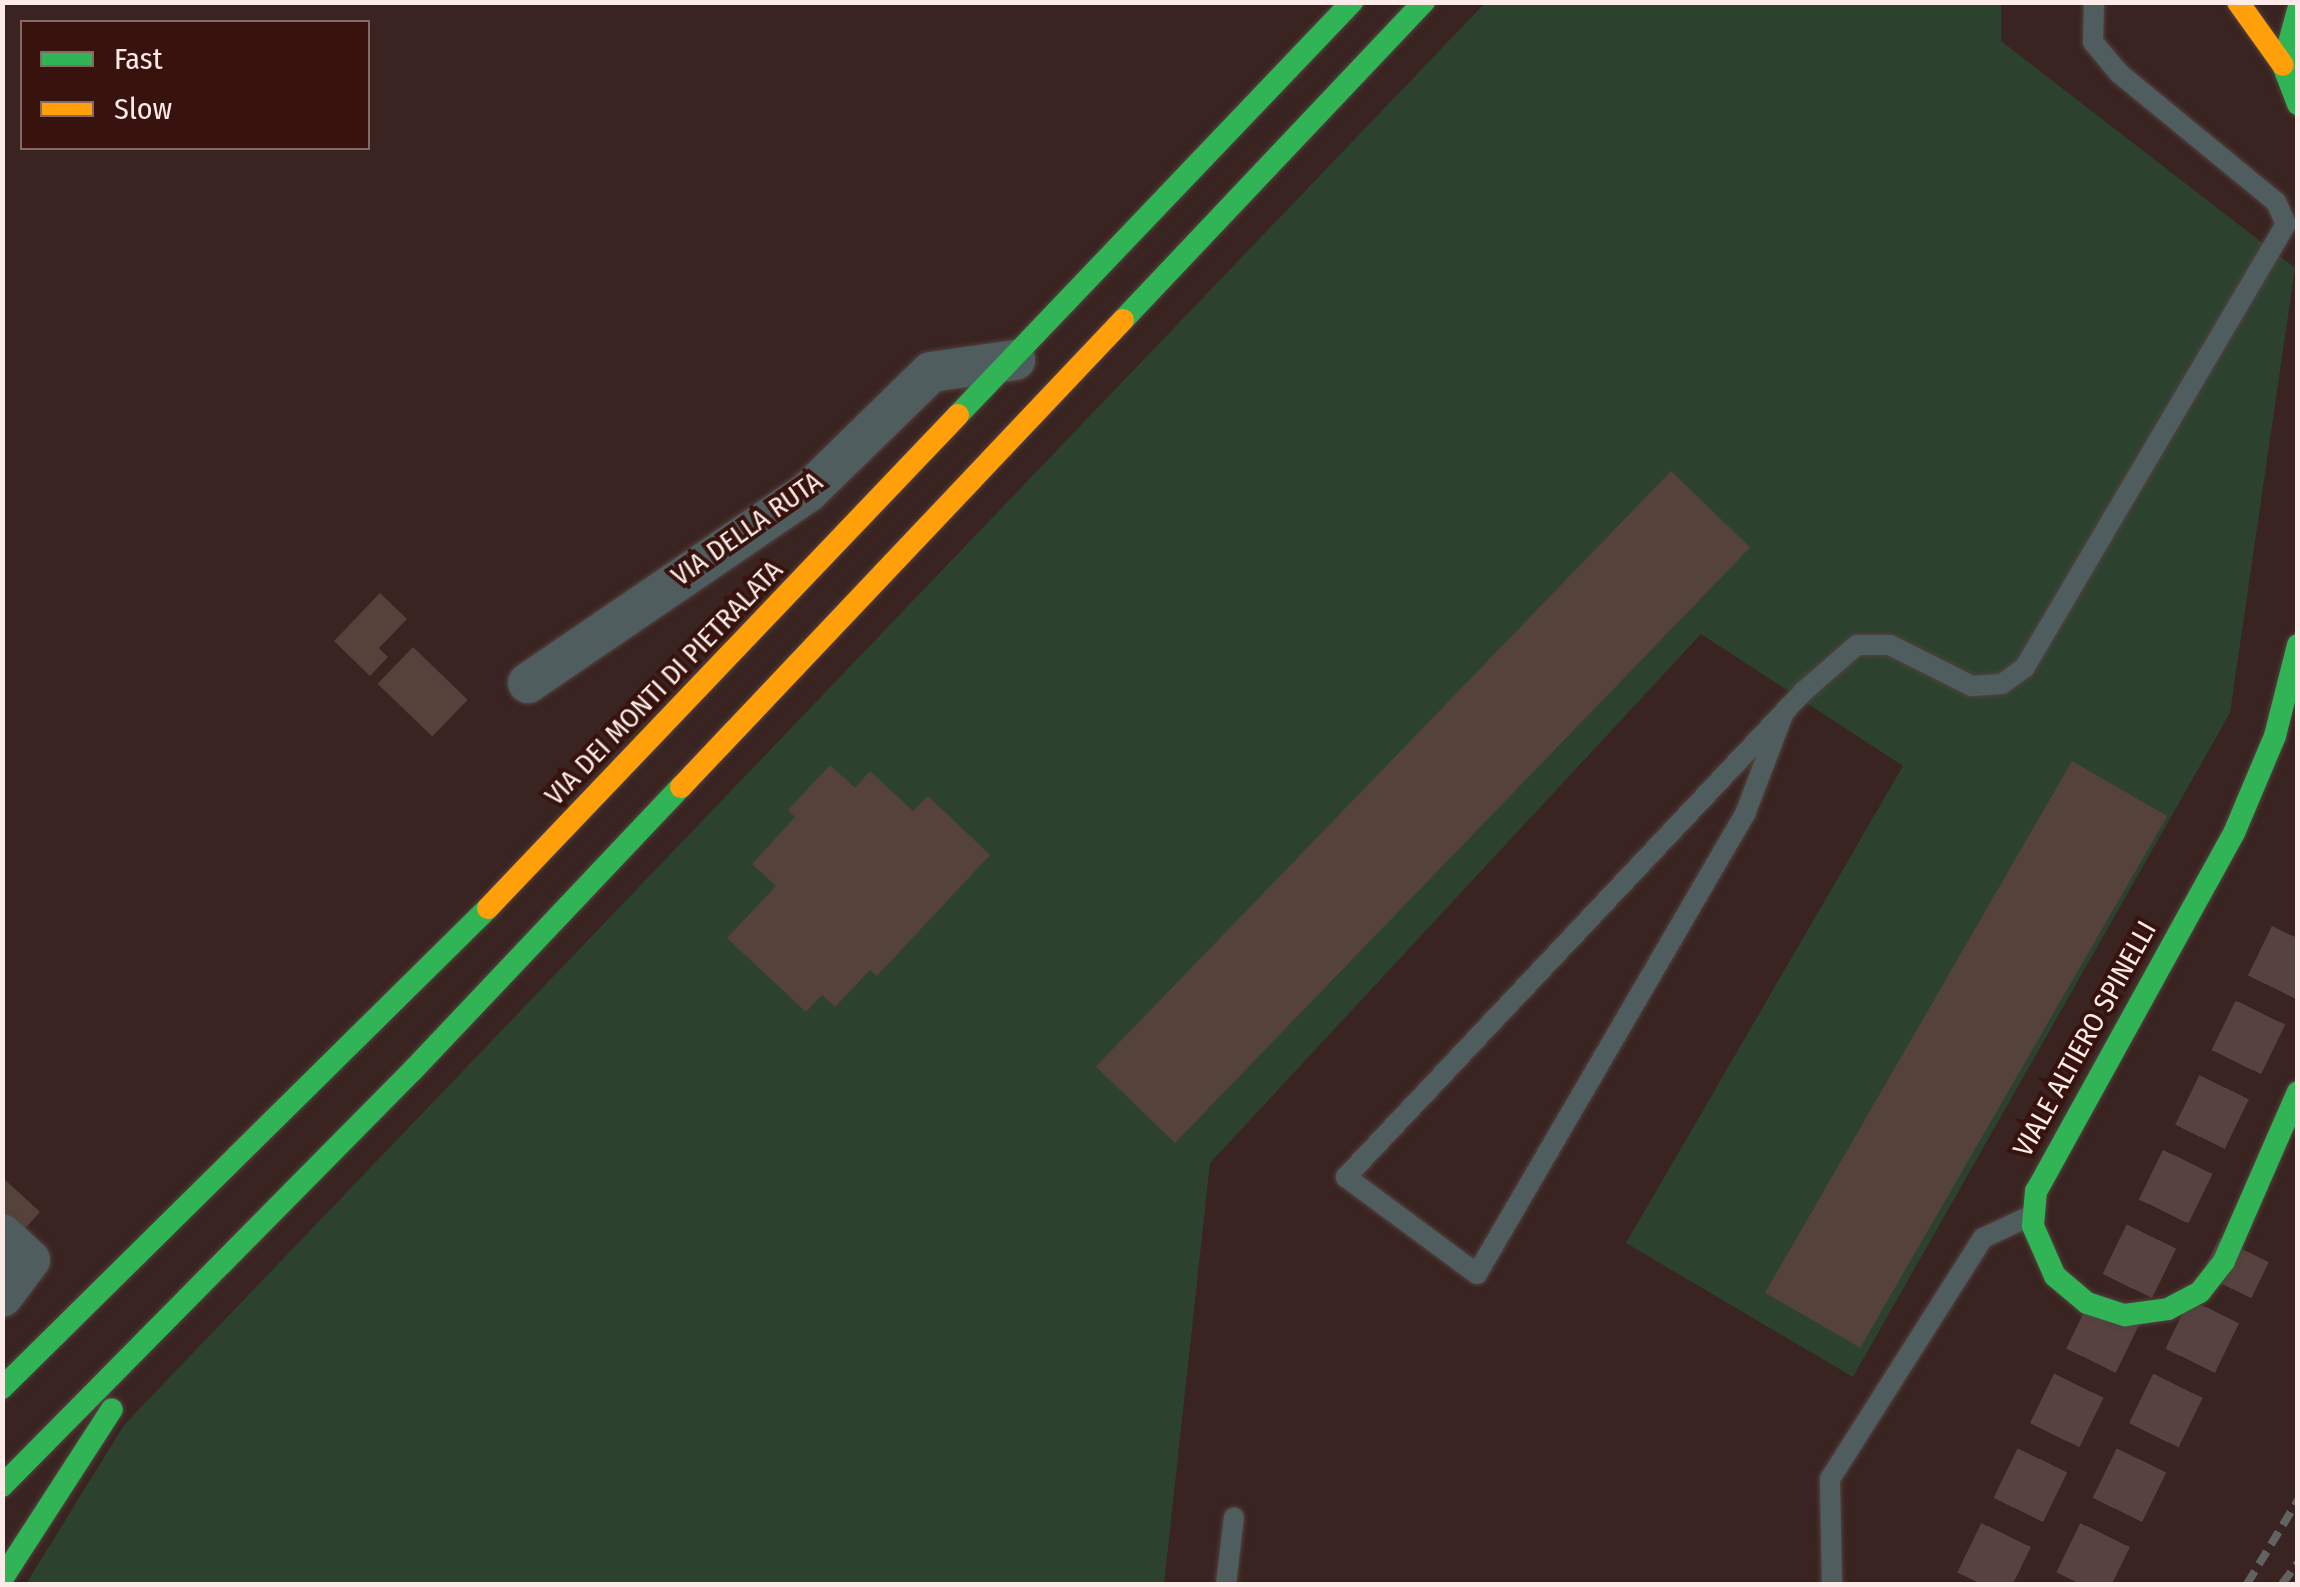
<!DOCTYPE html>
<html>
<head>
<meta charset="utf-8">
<style>
	body { margin:0 }
	#map { position:relative; width:2300px; height:1587px; overflow:hidden; background:#392421; font-family:"Fira Sans Condensed",sans-serif }
	div>[style] { position:absolute }
	[style*='--x'] { left:calc(var(--x)*1px); top:calc(var(--y)*1px); width:calc(var(--w)*1px); rotate:calc(var(--a)*1deg) }
	.green>* { inset:0; background:#2c422f }
	.building>* { inset:0; background:#55423b; transform-origin:0 0 }
	.highway-tunnel>* { height:55px; margin-top:-27.5px; transform-origin:0; background:repeating-linear-gradient(90deg,#56423f 0 55px,transparent 0 83px) }
	.roads { filter:drop-shadow(0 0 2px #53423f) drop-shadow(0 0 2px #53423f) }
	.lane>* { height:20px; margin:-10px; padding:0 10px; transform-origin:10px; border-radius:10px; background:#505d5f }
	.street>* { height:40px; margin:-20px; padding:0 20px; transform-origin:20px; border-radius:20px; background:#505d5f }
	.fast>* { height:22px; margin:-11px; padding:0 11px; transform-origin:11px; border-radius:11px; background:#30b455 }
	.slow>* { height:22px; margin:-11px; padding:0 11px; transform-origin:11px; border-radius:11px; background:#ff9f0a }
	.rail>* { height:8px; margin-top:-4px; transform-origin:0; background:repeating-linear-gradient(90deg,#626262 0 15px,transparent 0 23px) }
	span { translate:-50% -50%; white-space:nowrap; text-align:center; line-height:1.15; -webkit-text-stroke:8px #38130e; paint-order:stroke }
	.street-label { font-size:28px; color:#fcebe8 }
	.frame { position:absolute; inset:0; border:5px solid #fcebe8; pointer-events:none }
	.legend { position:absolute; left:20px; top:20px; width:350px; height:130px; box-sizing:border-box; background:#38130e; border:2px solid #866965; margin:0; padding:12px 18px; list-style:none; font-size:30px; color:#fcebe8 }
	.legend li { display:flex; align-items:center; gap:20px; height:50px }
	.legend b { width:50px; border:2px solid #866965 }
</style>
</head>
<body>
<div id="map">
	<div class="green">
		<div style="clip-path:polygon(1485px 3px,2001px 3px,2001px 41px,2295px 268px,2230px 713px,1853px 1377px,1626px 1243px,1903px 766px,1701px 634px,1210px 1163px,1164px 1584px,26px 1584px,124px 1425px)"></div>
	</div>
	<div class="building">
		<div style="left:1671px;top:471px;width:110px;height:828px;rotate:44deg"></div>
		<div style="clip-path:polygon(380px 593px,407px 619px,379px 648px,388px 657px,370px 676px,334px 641px)"></div>
		<div style="left:413px;top:647px;width:76px;height:51px;rotate:44deg"></div>
		<div style="left:2072px;top:761px;width:110px;height:614px;rotate:30deg"></div>
		<div style="clip-path:polygon(830px 765px,855px 788px,870px 771px,913px 811px,928px 796px,990px 855px,877px 976px,870px 970px,835px 1007px,822px 995px,806px 1012px,727px 938px,776px 886px,752px 864px,795px 817px,788px 810px)"></div>
		<div style="clip-path:polygon(2px 1177px,40px 1212px,20px 1234px,2px 1218px)"></div>
	</div>
	<div class="highway-tunnel">
		<div style="--x:1982;--y:1584;--w:722;--a:-64.04"></div>
		<div style="--x:2081;--y:1584;--w:372;--a:-64"></div>
	</div>
	<div class="roads">
		<div class="lane">
			<div style="--x:1784;--y:712;--w:109;--a:110.9"></div>
			<div style="--x:1745;--y:814;--w:532;--a:120.23"></div>
			<div style="--x:1477;--y:1274;--w:163;--a:-143.5"></div>
			<div style="--x:1346;--y:1177;--w:668;--a:-46.7"></div>
			<div style="--x:1804;--y:691;--w:70;--a:-41"></div>
			<div style="--x:1857;--y:645;--w:33;--a:0"></div>
			<div style="--x:1890;--y:645;--w:92;--a:26.6"></div>
			<div style="--x:1972;--y:686;--w:30;--a:-4"></div>
			<div style="--x:2002;--y:684;--w:29;--a:-36"></div>
			<div style="--x:2025;--y:667;--w:514;--a:-59.49"></div>
			<div style="--x:2286;--y:224;--w:24;--a:-114"></div>
			<div style="--x:2276;--y:202;--w:203;--a:-140.6"></div>
			<div style="--x:2119;--y:73;--w:40;--a:-130"></div>
			<div style="--x:2093;--y:42;--w:40;--a:-88.6"></div>
			<div style="--x:1226;--y:1584;--w:67;--a:-83.2"></div>
			<div style="--x:1832;--y:1584;--w:105;--a:-91.1"></div>
			<div style="--x:1830;--y:1479;--w:285;--a:-57.6"></div>
			<div style="--x:1983;--y:1238;--w:52;--a:-25.1"></div>
		</div>
		<div class="street">
			<div style="--x:528;--y:683;--w:338;--a:-34.3"></div>
			<div style="--x:807;--y:493;--w:173;--a:-44.3"></div>
			<div style="--x:931;--y:372;--w:85;--a:-8.1"></div>
			<div style="--x:2;--y:1234;--w:38;--a:43"></div>
			<div style="--x:30;--y:1260;--w:46;--a:127.1"></div>
		</div>
		<div class="fast">
			<div style="--x:2298;--y:10;--w:57;--a:105.3"></div>
			<div style="--x:2283;--y:65;--w:42;--a:69"></div>
			<div style="--x:1123;--y:320;--w:438;--a:-46.6"></div>
			<div style="--x:958;--y:415;--w:571;--a:-46.35"></div>
			<div style="--x:2298;--y:645;--w:94;--a:104.2"></div>
			<div style="--x:2275;--y:736;--w:105;--a:112.9"></div>
			<div style="--x:2234;--y:833;--w:409;--a:118.9"></div>
			<div style="--x:2036;--y:1191;--w:35;--a:95"></div>
			<div style="--x:2033;--y:1226;--w:55;--a:66.3"></div>
			<div style="--x:2055;--y:1276;--w:42;--a:40.2"></div>
			<div style="--x:2087;--y:1303;--w:40;--a:18"></div>
			<div style="--x:2125;--y:1315;--w:43;--a:-7.9"></div>
			<div style="--x:2168;--y:1309;--w:36;--a:-28"></div>
			<div style="--x:2200;--y:1292;--w:39;--a:-52"></div>
			<div style="--x:2224;--y:1261;--w:184;--a:-66.4"></div>
			<div style="--x:2;--y:1388;--w:683;--a:-44.64"></div>
			<div style="--x:2;--y:1486;--w:586;--a:-45.35"></div>
			<div style="--x:414;--y:1069;--w:388;--a:-46.6"></div>
			<div style="--x:2;--y:1579;--w:202;--a:-57.1"></div>
		</div>
		<div class="slow">
			<div style="--x:2238;--y:2;--w:77;--a:54.5"></div>
			<div style="--x:681;--y:787;--w:643;--a:-46.58"></div>
			<div style="--x:488;--y:908;--w:681;--a:-46.37"></div>
		</div>
	</div>
	<div class="rail">
		<div style="--x:2247;--y:1584;--w:98;--a:-58.7"></div>
		<div style="--x:2282;--y:1584;--w:26;--a:-53"></div>
	</div>
	<div class="street-label">
		<span style="left:747px;top:529px;rotate:-35deg">VIA DELLA RUTA</span>
		<span style="left:664px;top:683px;rotate:-46deg">VIA DEI MONTI DI PIETRALATA</span>
		<span style="left:2085px;top:1039px;rotate:-61deg">VIALE ALTIERO SPINELLI</span>
	</div>
	<div class="frame"></div>
	<ul class="legend">
	<li><b style="height:12px;background:#30b455"></b>Fast</li>
	<li><b style="height:12px;background:#ff9f0a"></b>Slow</li>
	</ul>
</div>
</body>
</html>
